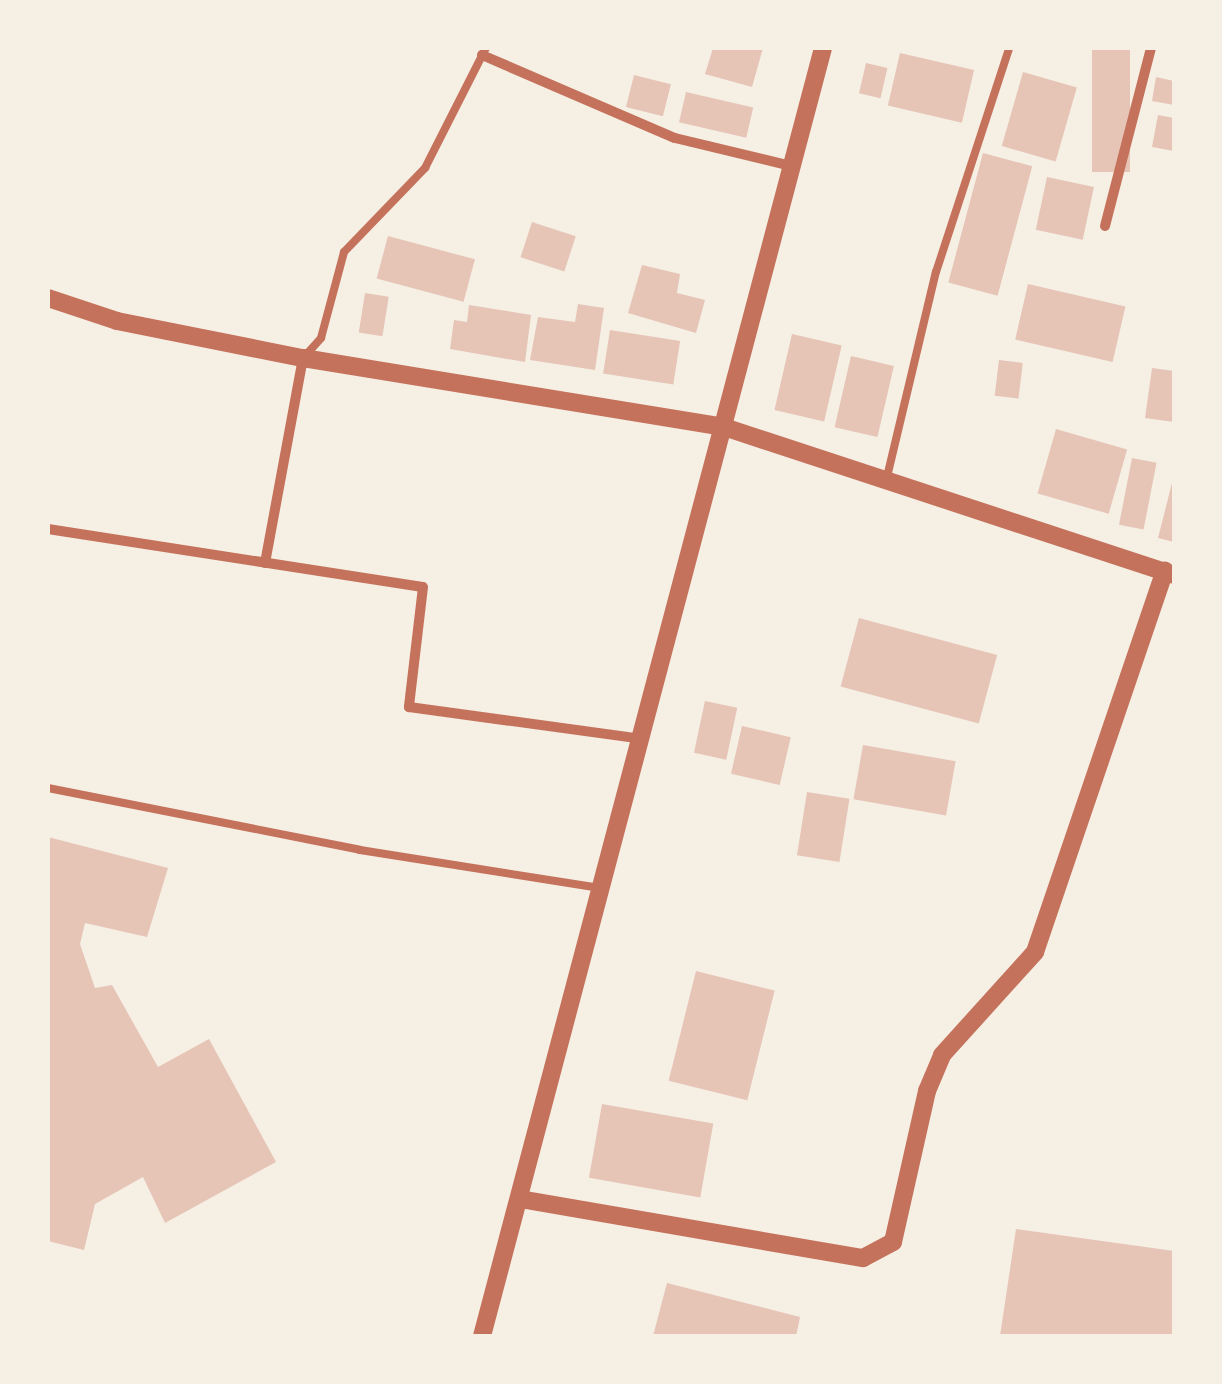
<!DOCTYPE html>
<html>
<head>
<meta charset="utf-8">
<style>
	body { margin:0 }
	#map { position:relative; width:1222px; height:1384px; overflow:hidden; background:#f6efe4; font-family:Manrope,sans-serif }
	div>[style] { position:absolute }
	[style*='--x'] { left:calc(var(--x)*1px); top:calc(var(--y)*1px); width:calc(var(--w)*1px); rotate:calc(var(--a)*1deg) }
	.building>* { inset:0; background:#e6c5b7; transform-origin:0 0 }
	.service>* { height:8px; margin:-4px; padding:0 4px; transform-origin:4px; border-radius:4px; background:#c5725c }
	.minor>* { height:10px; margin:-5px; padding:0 5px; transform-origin:5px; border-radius:5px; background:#c5725c }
	.tertiary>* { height:18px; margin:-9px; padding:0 9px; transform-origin:9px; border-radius:9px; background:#c5725c }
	span { translate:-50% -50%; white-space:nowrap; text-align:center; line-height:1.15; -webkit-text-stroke:8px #f6efe4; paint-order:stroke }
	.frame { position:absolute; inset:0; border:50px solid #f6efe4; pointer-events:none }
</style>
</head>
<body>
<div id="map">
	<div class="building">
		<div style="clip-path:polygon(713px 48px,763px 48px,752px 87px,705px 74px)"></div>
		<div style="left:1092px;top:48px;width:38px;height:124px"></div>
		<div style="left:900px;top:53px;width:76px;height:54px;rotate:13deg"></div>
		<div style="left:866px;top:63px;width:22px;height:31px;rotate:13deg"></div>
		<div style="left:1023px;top:72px;width:56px;height:77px;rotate:16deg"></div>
		<div style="left:634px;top:75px;width:38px;height:33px;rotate:14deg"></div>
		<div style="clip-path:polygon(1156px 77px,1174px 81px,1174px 105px,1152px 101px)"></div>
		<div style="left:686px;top:92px;width:69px;height:31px;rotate:13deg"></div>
		<div style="clip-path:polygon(1158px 115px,1174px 118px,1174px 151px,1152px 147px)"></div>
		<div style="left:983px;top:153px;width:51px;height:134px;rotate:15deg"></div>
		<div style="left:1047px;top:177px;width:48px;height:54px;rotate:12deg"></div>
		<div style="left:532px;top:222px;width:46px;height:37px;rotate:18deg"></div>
		<div style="left:388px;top:236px;width:90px;height:44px;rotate:15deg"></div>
		<div style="clip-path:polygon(642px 265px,680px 274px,677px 293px,705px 300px,696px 333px,628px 313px)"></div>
		<div style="left:1028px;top:284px;width:100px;height:57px;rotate:13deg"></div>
		<div style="left:365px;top:293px;width:24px;height:40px;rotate:9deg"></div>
		<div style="clip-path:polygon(578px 304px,604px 308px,595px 370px,530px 360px,538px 317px,575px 322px)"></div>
		<div style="clip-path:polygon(469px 305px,531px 315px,525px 362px,450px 349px,454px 320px,467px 322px)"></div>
		<div style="left:610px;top:330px;width:71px;height:44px;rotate:9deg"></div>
		<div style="left:792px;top:334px;width:51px;height:78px;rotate:13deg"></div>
		<div style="left:851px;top:356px;width:44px;height:73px;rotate:13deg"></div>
		<div style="left:999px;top:360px;width:24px;height:36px;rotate:7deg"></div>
		<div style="clip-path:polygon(1152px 368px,1174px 371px,1174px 422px,1145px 418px)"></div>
		<div style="left:1056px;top:429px;width:74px;height:67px;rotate:16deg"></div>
		<div style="left:1132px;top:458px;width:25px;height:68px;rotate:11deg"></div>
		<div style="clip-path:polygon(1173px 479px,1174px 479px,1174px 542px,1158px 538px)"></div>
		<div style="left:859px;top:618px;width:143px;height:71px;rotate:15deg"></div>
		<div style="left:705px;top:701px;width:33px;height:53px;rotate:12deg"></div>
		<div style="left:742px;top:726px;width:50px;height:49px;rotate:13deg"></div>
		<div style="left:863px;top:745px;width:94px;height:55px;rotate:10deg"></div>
		<div style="left:807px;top:792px;width:43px;height:64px;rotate:9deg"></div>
		<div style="clip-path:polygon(48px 837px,168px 868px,147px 937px,85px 923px,80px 944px,95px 988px,112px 985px,158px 1067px,209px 1039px,276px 1162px,165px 1223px,143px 1177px,95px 1204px,84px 1250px,48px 1241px)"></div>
		<div style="left:696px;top:971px;width:81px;height:113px;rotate:14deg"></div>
		<div style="left:602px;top:1104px;width:113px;height:75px;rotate:10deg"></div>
		<div style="clip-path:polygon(1016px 1229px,1174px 1251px,1174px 1336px,1000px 1336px)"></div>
		<div style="clip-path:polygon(667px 1283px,800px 1317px,796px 1336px,653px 1336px)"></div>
	</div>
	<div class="service">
		<div style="--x:305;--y:356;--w:24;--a:-48"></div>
		<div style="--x:321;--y:338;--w:89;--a:-75"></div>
		<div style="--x:344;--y:252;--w:117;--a:-46"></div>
		<div style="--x:425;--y:168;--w:135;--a:-63.1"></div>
		<div style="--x:887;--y:477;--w:211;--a:-76.6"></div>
		<div style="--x:936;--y:272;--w:236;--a:-71.9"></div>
		<div style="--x:48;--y:788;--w:318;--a:11.2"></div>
		<div style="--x:360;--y:850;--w:243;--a:9"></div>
	</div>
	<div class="minor">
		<div style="--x:482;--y:55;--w:210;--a:23.3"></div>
		<div style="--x:675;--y:138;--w:120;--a:13.5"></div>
		<div style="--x:1105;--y:226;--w:184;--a:-75.5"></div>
		<div style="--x:48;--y:529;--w:379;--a:8.8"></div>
		<div style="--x:423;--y:587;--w:121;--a:96.7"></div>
		<div style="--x:409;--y:707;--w:235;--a:7.8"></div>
		<div style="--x:265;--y:563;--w:208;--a:-79.5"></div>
	</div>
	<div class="tertiary">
		<div style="--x:48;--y:298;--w:73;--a:18.4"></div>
		<div style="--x:117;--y:321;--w:190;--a:11.3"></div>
		<div style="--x:303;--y:358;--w:427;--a:9.3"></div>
		<div style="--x:724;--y:427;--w:474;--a:18.2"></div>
		<div style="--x:520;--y:1199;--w:348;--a:9.8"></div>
		<div style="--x:863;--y:1258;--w:34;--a:-28"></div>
		<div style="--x:893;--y:1242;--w:155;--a:-77.3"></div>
		<div style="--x:927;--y:1091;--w:39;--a:-67"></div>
		<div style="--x:942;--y:1055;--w:139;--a:-47.9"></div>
		<div style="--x:1035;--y:952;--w:403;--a:-71.2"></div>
		<div style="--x:482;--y:1336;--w:1332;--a:-75.17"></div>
	</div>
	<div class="frame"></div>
</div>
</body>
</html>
